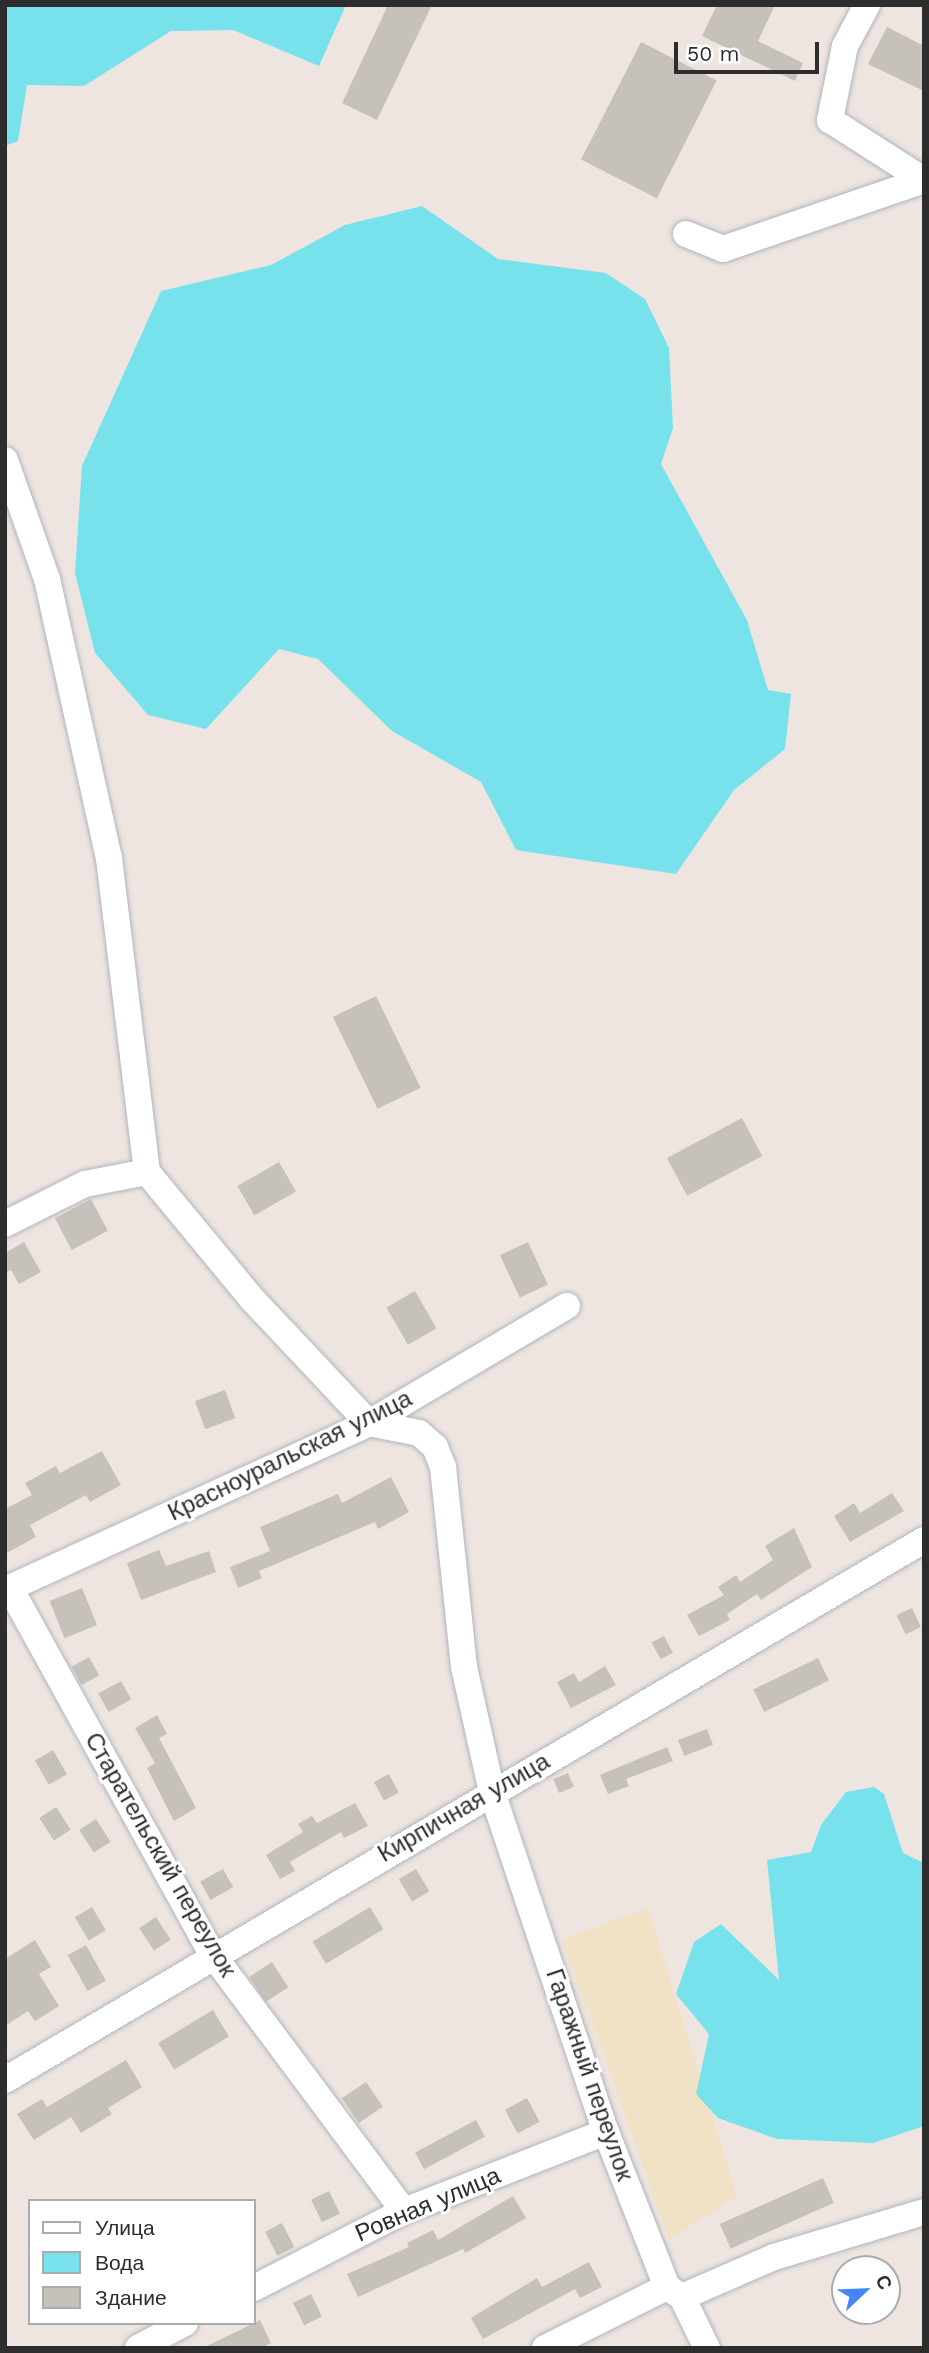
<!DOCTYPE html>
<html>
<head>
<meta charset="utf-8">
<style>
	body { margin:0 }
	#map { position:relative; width:929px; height:2353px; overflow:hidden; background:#eee5e0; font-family:"Work Sans",sans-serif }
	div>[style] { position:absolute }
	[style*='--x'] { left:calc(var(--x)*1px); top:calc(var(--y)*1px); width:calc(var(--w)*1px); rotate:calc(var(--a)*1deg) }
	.sand>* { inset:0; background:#f1e2c5 }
	.water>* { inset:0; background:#77e2ec }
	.building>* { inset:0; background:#c7c1bb; transform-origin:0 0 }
	.roads { filter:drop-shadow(0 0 2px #b0b5bd) drop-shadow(0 0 2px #b0b5bd) }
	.minor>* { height:26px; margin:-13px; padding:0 13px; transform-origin:13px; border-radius:13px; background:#fff }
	span { translate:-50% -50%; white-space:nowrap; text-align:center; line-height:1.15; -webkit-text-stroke:6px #fff; paint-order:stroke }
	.street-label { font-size:24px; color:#2d2d2d }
	.frame { position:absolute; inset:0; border:7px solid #2d2d2d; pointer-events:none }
	.legend { position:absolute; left:28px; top:2199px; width:228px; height:126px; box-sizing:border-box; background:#fff; border:2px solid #ababab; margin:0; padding:9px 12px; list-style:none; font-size:21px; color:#2d2d2d }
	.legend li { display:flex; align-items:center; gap:14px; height:35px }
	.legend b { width:35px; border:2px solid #ababab }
	.north { position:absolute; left:831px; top:2255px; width:70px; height:70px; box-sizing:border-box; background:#fff; border:2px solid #ababab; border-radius:50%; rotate:67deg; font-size:19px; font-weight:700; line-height:28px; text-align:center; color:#2d2d2d }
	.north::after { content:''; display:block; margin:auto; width:24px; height:32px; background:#4585f5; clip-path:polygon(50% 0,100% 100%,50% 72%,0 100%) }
	.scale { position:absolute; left:674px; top:42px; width:145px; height:32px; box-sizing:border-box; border:4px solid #2d2d2d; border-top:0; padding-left:9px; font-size:21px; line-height:24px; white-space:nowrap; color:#2d2d2d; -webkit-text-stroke:5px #fff; paint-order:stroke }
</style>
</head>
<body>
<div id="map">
	<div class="sand">
		<div style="clip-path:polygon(648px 1908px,737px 2196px,669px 2240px,562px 1939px)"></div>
	</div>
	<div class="water">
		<div style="clip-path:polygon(5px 5px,346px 5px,319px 66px,233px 30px,171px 31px,84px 86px,27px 85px,18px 141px,5px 146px)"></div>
		<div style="clip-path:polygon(422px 206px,498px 259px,606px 273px,645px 299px,669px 348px,673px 428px,661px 464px,747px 620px,768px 690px,791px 694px,785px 749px,734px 790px,676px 874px,516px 850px,481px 782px,392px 731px,318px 659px,279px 649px,206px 729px,148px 715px,95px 653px,75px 573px,82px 466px,161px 291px,271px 265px,345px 225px)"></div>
		<div style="clip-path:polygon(874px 1787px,884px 1794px,903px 1853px,924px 1863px,924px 2126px,873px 2143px,777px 2139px,718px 2118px,696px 2094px,709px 2034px,676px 1994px,694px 1942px,721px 1924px,779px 1980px,767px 1860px,811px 1852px,821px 1825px,846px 1792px)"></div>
	</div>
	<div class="building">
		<div style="clip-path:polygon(388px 5px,432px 5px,377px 120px,342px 103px)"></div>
		<div style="clip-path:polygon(717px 5px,775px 5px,758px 41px,803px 63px,795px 81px,702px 36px)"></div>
		<div style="clip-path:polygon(887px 27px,924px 46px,924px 91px,868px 64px)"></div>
		<div style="left:641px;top:42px;width:85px;height:132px;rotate:27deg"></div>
		<div style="left:376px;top:996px;width:102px;height:48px;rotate:64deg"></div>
		<div style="left:742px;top:1118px;width:43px;height:85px;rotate:62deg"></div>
		<div style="left:279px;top:1162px;width:34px;height:48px;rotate:60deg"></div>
		<div style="left:91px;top:1199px;width:36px;height:41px;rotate:62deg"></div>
		<div style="clip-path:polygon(24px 1242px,41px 1272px,19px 1284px,11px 1270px,5px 1273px,5px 1253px)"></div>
		<div style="left:528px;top:1242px;width:47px;height:31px;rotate:65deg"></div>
		<div style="left:415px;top:1291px;width:43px;height:33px;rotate:60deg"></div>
		<div style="left:225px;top:1390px;width:30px;height:32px;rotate:70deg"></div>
		<div style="clip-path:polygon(102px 1451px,121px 1485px,90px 1502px,86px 1495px,30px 1525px,36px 1537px,5px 1554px,5px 1509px,32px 1495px,25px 1483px,56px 1466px,60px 1473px)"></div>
		<div style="clip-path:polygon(391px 1477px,409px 1512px,378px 1529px,375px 1522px,259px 1571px,262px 1578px,238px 1588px,230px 1567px,270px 1551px,260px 1527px,338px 1494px,342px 1503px)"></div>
		<div style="clip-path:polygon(892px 1493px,904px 1511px,850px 1542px,834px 1516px,854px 1503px,860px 1513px)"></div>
		<div style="clip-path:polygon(794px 1528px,812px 1567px,761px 1600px,757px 1594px,727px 1614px,730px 1620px,699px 1636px,687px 1615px,724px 1595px,718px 1587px,736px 1575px,740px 1582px,773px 1560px,765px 1546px)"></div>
		<div style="clip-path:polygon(159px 1550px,166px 1566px,209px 1551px,216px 1572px,141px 1600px,127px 1563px)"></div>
		<div style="left:82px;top:1588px;width:40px;height:35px;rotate:68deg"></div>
		<div style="left:912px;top:1608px;width:21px;height:17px;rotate:65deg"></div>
		<div style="left:664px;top:1636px;width:19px;height:14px;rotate:62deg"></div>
		<div style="left:89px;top:1657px;width:21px;height:20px;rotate:61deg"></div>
		<div style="left:818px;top:1658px;width:25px;height:72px;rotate:64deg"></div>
		<div style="clip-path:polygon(605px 1666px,616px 1685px,571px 1708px,557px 1682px,574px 1673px,579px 1682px)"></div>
		<div style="left:121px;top:1681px;width:21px;height:26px;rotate:61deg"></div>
		<div style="clip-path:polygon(157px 1715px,167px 1734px,159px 1738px,196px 1808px,174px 1821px,147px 1768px,155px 1763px,135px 1728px)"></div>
		<div style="left:707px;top:1729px;width:17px;height:31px;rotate:69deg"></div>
		<div style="clip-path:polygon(667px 1747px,673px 1761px,626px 1779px,629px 1786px,608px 1794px,600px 1775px)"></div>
		<div style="left:53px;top:1750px;width:28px;height:21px;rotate:60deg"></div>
		<div style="left:568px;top:1773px;width:15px;height:16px;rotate:67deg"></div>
		<div style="left:389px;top:1774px;width:21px;height:17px;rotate:62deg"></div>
		<div style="clip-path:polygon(355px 1803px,368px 1826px,344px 1838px,341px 1832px,290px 1862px,295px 1871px,280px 1879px,266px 1855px,303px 1832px,298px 1824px,312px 1816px,317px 1823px)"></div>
		<div style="left:56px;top:1807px;width:27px;height:20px;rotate:57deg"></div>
		<div style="left:96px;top:1819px;width:27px;height:20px;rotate:57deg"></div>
		<div style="left:223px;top:1869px;width:21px;height:26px;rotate:61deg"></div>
		<div style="left:416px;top:1869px;width:26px;height:20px;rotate:59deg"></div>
		<div style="left:92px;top:1907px;width:27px;height:20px;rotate:59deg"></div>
		<div style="left:370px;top:1907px;width:26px;height:67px;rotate:59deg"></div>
		<div style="left:156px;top:1917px;width:27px;height:20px;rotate:57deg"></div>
		<div style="clip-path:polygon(35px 1940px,51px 1967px,39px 1974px,59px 2006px,35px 2021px,28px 2011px,5px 2026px,5px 1959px)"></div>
		<div style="left:86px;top:1945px;width:41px;height:21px;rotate:61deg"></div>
		<div style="left:272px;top:1962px;width:30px;height:27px;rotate:57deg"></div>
		<div style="left:213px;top:2010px;width:31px;height:64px;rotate:59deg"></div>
		<div style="clip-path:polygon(126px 2060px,142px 2087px,108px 2108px,112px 2114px,81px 2133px,71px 2117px,34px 2140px,17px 2114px,42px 2099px,47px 2107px)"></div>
		<div style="left:366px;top:2082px;width:30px;height:29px;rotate:56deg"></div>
		<div style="left:527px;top:2098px;width:27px;height:25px;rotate:62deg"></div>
		<div style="left:476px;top:2120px;width:19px;height:69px;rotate:62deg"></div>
		<div style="left:823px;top:2178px;width:27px;height:113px;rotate:66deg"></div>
		<div style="left:329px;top:2191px;width:25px;height:20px;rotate:64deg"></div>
		<div style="clip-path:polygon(513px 2196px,526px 2218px,465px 2253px,463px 2249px,358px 2297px,347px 2274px,409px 2247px,407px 2243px,433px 2230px,438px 2240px)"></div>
		<div style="left:282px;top:2223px;width:27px;height:19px;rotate:63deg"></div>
		<div style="clip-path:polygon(589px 2262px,602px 2287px,580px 2298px,575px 2289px,483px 2339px,471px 2318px,537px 2278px,542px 2287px)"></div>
		<div style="left:311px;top:2294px;width:25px;height:20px;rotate:64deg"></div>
		<div style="clip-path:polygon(260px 2320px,271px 2343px,261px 2348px,203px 2348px)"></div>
	</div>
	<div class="roads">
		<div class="minor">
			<div style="--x:867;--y:5;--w:47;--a:118.2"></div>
			<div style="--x:845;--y:46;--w:76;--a:101.5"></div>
			<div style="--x:830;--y:120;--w:112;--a:32.6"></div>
			<div style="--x:686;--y:234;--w:40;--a:22"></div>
			<div style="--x:723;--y:249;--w:213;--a:-18.9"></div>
			<div style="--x:5;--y:460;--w:126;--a:70.6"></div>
			<div style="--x:47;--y:579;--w:286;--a:77.5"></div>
			<div style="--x:109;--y:858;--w:316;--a:83.1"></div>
			<div style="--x:147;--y:1172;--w:165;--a:50.4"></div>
			<div style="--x:252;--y:1299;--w:170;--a:46.7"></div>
			<div style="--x:369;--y:1423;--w:51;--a:11.3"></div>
			<div style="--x:419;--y:1433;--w:21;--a:41"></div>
			<div style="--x:435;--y:1447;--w:22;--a:68"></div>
			<div style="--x:443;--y:1467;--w:201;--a:84"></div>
			<div style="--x:464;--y:1667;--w:128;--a:77.4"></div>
			<div style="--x:492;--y:1792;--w:359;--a:71.5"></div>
			<div style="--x:606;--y:2132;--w:167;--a:68.5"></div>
			<div style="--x:667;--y:2287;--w:18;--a:34"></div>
			<div style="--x:682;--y:2297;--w:57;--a:63.9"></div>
			<div style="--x:5;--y:1224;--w:89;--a:-26.6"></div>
			<div style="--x:85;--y:1184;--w:63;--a:-11"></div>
			<div style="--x:10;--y:1588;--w:419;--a:61.1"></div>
			<div style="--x:213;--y:1955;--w:319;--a:53.3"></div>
			<div style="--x:5;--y:1590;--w:400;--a:-24.6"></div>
			<div style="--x:369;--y:1423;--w:230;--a:-30.6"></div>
			<div style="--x:5;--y:2080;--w:1066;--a:-30.44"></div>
			<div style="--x:254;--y:2288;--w:169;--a:-27.2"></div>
			<div style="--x:404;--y:2211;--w:217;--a:-21.4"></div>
			<div style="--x:682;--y:2297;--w:100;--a:-23.5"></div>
			<div style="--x:774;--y:2257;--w:157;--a:-16.7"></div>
			<div style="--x:138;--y:2348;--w:53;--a:-28"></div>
			<div style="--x:545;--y:2348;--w:136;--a:-26.6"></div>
		</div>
	</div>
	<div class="street-label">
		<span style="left:290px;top:1456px;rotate:-26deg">Красноуральская улица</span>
		<span style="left:464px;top:1808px;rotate:-30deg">Кирпичная улица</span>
		<span style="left:160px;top:1855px;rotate:60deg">Старательский переулок</span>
		<span style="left:589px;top:2075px;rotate:71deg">Гаражный переулок</span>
		<span style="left:428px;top:2205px;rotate:-23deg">Ровная улица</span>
	</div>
	<div class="frame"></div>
	<ul class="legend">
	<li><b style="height:9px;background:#fff"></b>Улица</li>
	<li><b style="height:19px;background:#77e2ec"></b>Вода</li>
	<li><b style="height:19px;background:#c7c1bb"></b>Здание</li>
	</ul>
	<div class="north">С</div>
	<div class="scale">50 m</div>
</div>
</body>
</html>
